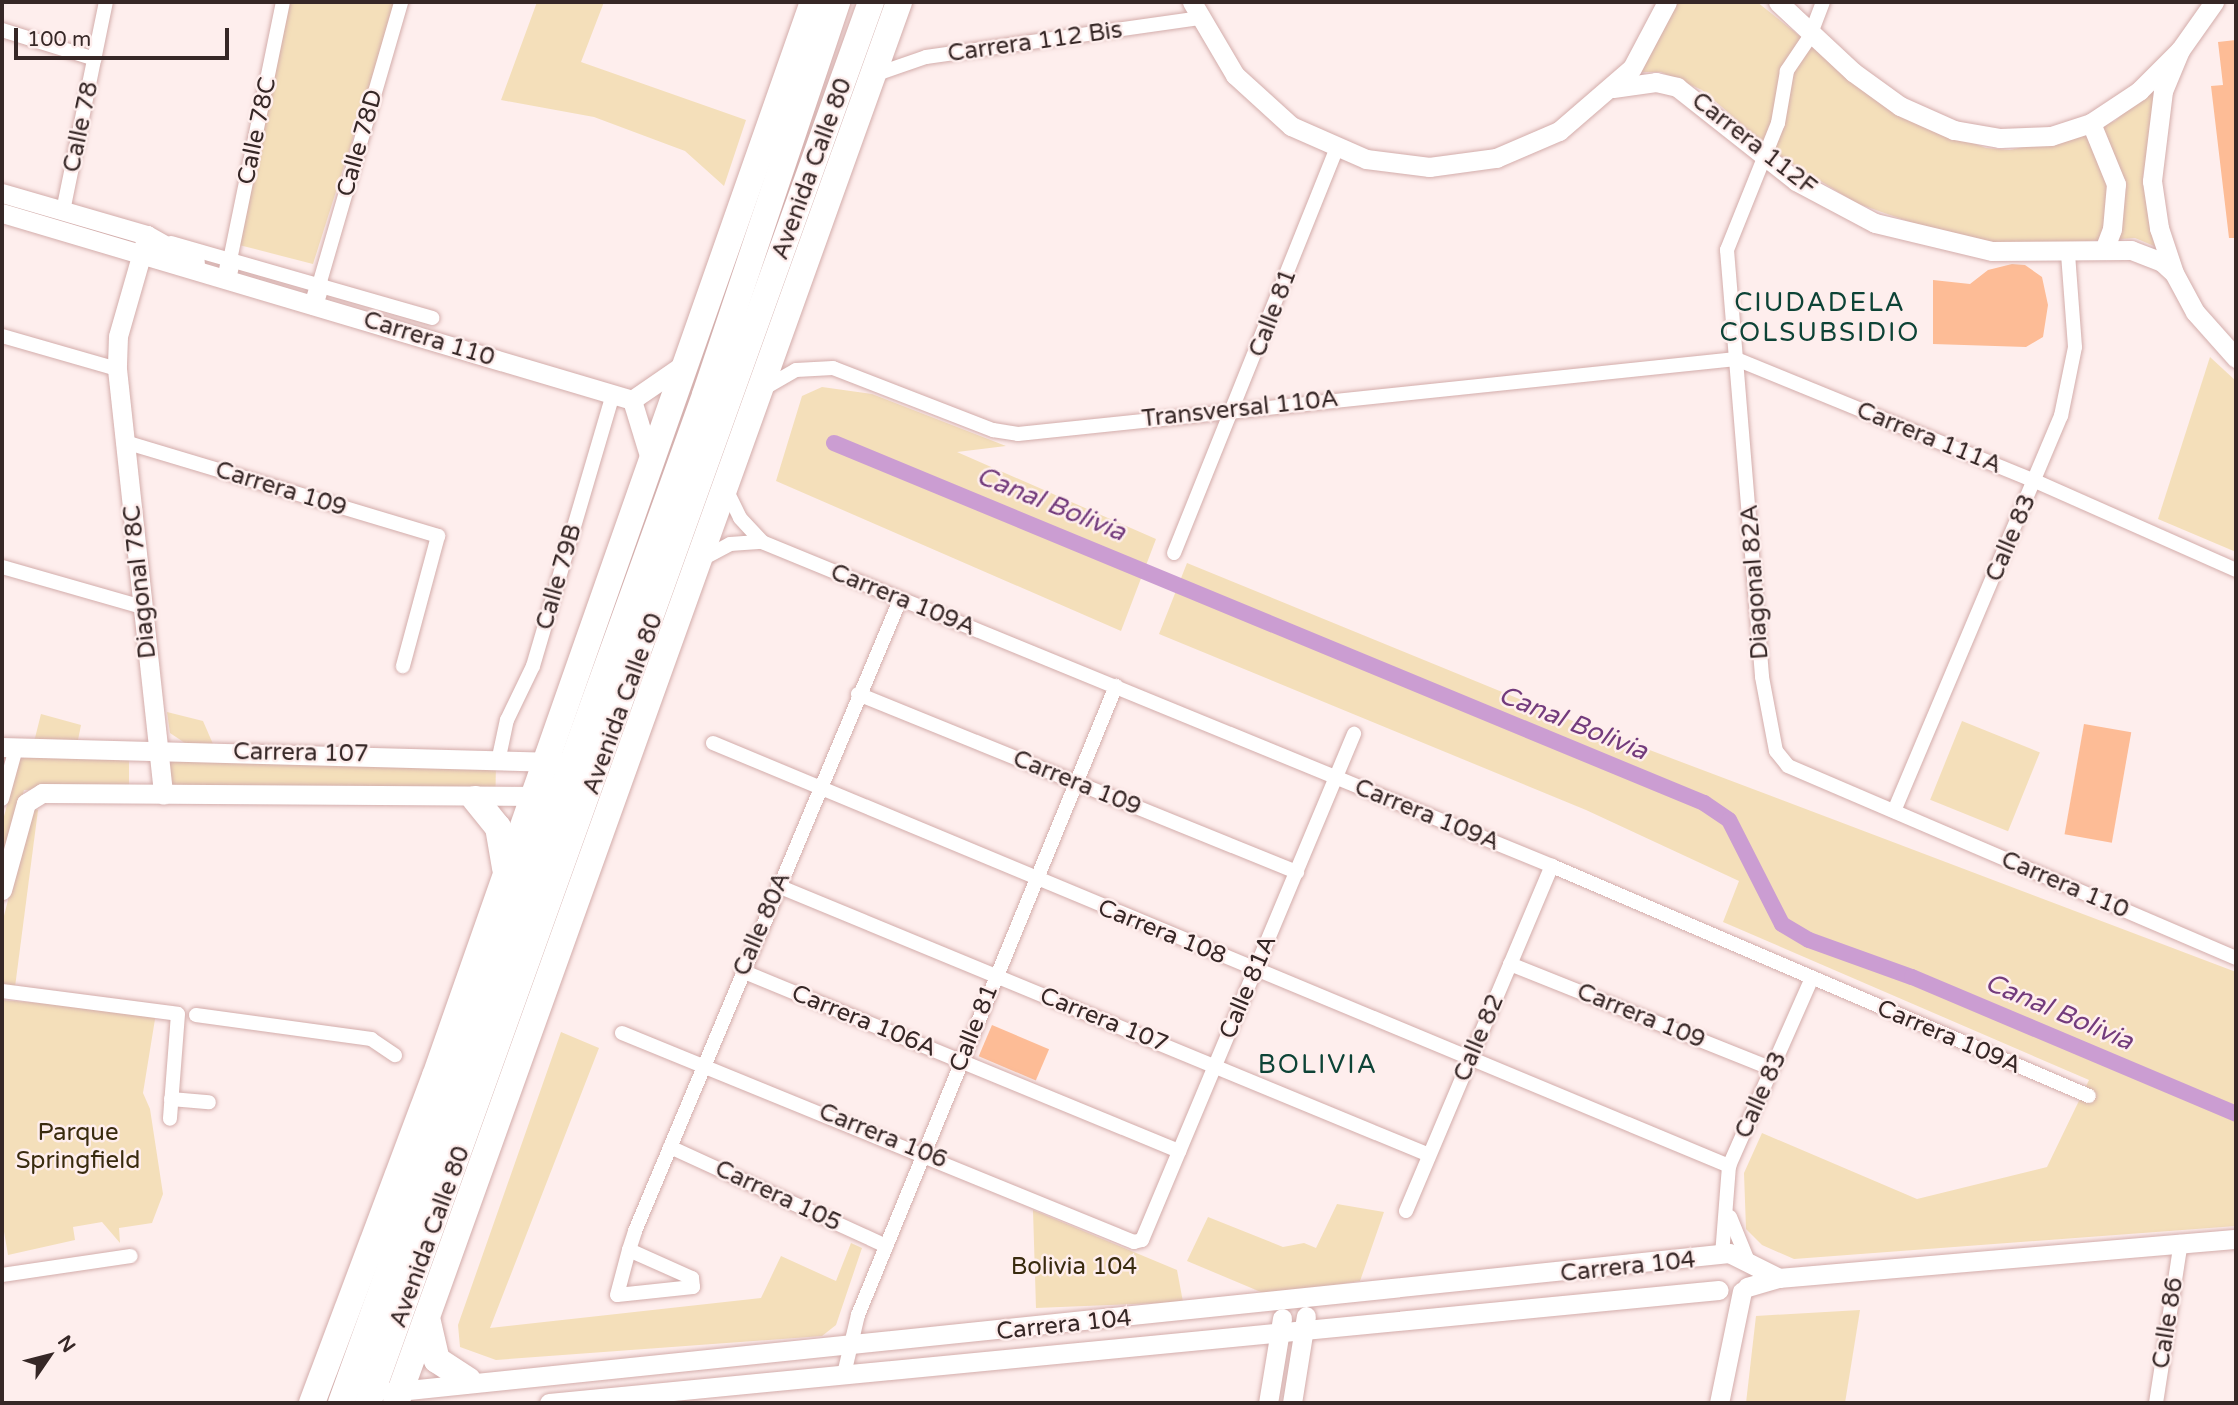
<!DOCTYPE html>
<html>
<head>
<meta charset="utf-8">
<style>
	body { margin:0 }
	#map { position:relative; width:2238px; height:1405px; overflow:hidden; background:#feeeed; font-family:"Varela Round",sans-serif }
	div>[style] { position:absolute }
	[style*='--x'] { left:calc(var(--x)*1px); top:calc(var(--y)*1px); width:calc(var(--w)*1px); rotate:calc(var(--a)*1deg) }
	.green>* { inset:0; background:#f4dfba; transform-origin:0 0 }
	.canal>* { height:16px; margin:-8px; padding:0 8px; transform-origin:8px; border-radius:8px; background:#cb9dd2 }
	.building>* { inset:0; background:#fdbc96; transform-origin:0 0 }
	.roads { filter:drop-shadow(0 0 2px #d3adab) drop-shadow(0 0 2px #d3adab) }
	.street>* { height:14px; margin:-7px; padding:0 7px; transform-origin:7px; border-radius:7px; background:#fff }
	.secondary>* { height:19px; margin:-9.5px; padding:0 9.5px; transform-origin:9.5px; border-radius:9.5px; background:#fff }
	.highway>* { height:26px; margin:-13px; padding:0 13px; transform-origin:13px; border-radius:13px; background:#fff }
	span { translate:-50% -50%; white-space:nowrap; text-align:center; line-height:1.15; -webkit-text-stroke:5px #feeeed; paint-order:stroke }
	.street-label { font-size:24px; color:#362726 }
	.park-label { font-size:24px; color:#392b0e }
	.neighbourhood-label { font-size:26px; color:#0d4336; letter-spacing:2px }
	.water-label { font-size:26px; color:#733b7c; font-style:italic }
	.frame { position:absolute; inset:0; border:4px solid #362726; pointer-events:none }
	.north { position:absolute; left:14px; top:1321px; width:70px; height:70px; -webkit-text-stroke:5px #feeeed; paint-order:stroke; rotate:55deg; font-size:19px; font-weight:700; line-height:28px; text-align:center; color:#362726 }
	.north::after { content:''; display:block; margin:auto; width:24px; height:32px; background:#362726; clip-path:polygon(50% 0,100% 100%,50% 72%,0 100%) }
	.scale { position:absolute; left:14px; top:28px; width:215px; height:32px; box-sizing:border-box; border:4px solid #362726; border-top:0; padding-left:9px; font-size:21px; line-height:24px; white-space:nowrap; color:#362726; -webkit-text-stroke:5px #feeeed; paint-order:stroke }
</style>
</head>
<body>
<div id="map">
	<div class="green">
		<div style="clip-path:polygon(290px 2px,396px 2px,313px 264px,239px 245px)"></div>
		<div style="clip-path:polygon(537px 2px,604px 2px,581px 62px,746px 120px,724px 186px,685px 151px,594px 117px,501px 100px)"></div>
		<div style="clip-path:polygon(1677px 2px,1757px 2px,1899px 115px,1986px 148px,2010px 150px,2085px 133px,2115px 121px,2162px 78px,2143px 175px,2159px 248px,2135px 238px,2022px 245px,1953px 237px,1856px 203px,1777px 154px,1702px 90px,1661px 72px,1640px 72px)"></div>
		<div style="clip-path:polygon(2210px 357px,2236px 381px,2236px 552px,2158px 519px)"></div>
		<div style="clip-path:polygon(822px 387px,872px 394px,1006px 446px,957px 452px,1156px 539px,1121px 631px,776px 481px,802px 396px)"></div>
		<div style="clip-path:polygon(1187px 563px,1573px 721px,2236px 972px,2236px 1226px,1794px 1259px,1762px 1245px,1746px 1229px,1744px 1173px,1762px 1133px,1917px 1199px,2047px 1167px,2089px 1080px,1723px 922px,1739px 881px,1586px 810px,1159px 634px)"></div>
		<div style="clip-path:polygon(167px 712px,203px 721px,213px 744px,185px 743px,170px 733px)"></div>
		<div style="clip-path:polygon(41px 714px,81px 725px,78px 740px,34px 742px)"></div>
		<div style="left:1962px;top:721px;width:84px;height:85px;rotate:22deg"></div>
		<div style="clip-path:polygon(20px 756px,129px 759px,129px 788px,24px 790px,2px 867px,2px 824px)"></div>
		<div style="left:168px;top:759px;width:328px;height:28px;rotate:1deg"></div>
		<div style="clip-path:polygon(31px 808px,38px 810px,15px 987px,2px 985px,2px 924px)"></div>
		<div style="clip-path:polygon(2px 1000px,156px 1013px,143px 1093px,150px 1109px,163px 1194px,152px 1223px,119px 1228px,120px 1243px,102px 1222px,73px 1227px,75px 1240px,8px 1255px,2px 1220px)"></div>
		<div style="clip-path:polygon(561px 1032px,599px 1048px,490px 1328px,761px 1298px,781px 1256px,836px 1281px,851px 1243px,862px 1248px,836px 1325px,822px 1336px,496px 1360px,460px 1347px,458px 1325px)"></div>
		<div style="clip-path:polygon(1337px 1204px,1384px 1212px,1360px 1281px,1268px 1295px,1187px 1261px,1208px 1217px,1283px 1247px,1304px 1243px,1316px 1248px)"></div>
		<div style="clip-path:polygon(1033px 1210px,1177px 1270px,1183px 1302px,1036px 1308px)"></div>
		<div style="clip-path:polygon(1860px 1310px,1845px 1403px,1746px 1403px,1756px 1316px)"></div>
	</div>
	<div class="canal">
		<div style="--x:834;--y:443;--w:942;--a:22.48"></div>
		<div style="--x:1704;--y:803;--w:30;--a:34"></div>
		<div style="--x:1729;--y:820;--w:117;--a:63"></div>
		<div style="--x:1782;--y:924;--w:31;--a:31"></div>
		<div style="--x:1809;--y:940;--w:109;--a:19.8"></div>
		<div style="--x:1912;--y:977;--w:352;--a:22.9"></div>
	</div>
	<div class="building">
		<div style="clip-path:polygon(2236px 40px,2236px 238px,2229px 238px,2211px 86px,2223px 85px,2218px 42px)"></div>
		<div style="clip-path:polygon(2012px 264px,2025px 265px,2042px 277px,2048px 305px,2043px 337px,2026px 347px,1933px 344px,1933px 280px,1970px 284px,1988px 270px)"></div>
		<div style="left:2084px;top:724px;width:48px;height:112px;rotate:10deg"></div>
		<div style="left:992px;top:1025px;width:62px;height:34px;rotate:23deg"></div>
	</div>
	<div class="roads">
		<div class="street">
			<div style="--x:1823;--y:2;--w:39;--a:111"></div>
			<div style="--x:1809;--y:38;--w:40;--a:124"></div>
			<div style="--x:1787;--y:71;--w:53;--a:99.8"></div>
			<div style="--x:1778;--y:123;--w:137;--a:111.9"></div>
			<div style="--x:1727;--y:250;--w:428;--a:85.3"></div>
			<div style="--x:1762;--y:677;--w:75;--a:79.3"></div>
			<div style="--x:1776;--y:751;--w:19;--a:51"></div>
			<div style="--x:1788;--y:766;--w:487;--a:23.2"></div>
			<div style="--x:2;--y:30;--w:97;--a:17.3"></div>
			<div style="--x:874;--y:75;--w:55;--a:-19.1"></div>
			<div style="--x:926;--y:57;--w:276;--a:-8.1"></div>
			<div style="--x:63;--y:211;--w:213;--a:-78.4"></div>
			<div style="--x:171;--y:243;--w:272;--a:16"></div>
			<div style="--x:230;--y:260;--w:263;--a:-78.4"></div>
			<div style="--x:319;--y:285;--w:295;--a:-73.8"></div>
			<div style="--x:2;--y:336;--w:120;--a:16"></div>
			<div style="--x:763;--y:389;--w:38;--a:-30"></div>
			<div style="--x:796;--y:370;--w:37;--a:-3"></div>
			<div style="--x:833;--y:368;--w:172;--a:21.2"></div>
			<div style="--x:993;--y:430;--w:25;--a:9"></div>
			<div style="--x:1018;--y:434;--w:722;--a:-5.96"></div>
			<div style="--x:1736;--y:359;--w:323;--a:22.2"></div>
			<div style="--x:2035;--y:481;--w:220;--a:23.9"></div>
			<div style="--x:125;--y:442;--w:327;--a:16.7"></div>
			<div style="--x:438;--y:536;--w:135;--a:105.1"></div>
			<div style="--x:726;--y:489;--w:32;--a:64"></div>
			<div style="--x:740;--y:518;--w:33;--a:47"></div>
			<div style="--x:762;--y:542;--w:854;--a:22.3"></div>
			<div style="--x:1552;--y:866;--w:584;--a:23.19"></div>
			<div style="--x:1174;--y:553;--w:435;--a:-68.1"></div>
			<div style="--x:702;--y:559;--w:32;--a:-28"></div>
			<div style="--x:730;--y:544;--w:32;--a:-4"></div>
			<div style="--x:2;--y:567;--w:146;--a:15.9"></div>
			<div style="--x:858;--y:694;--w:474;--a:22.1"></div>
			<div style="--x:713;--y:743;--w:1101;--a:22.6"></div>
			<div style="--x:499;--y:757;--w:38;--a:-78"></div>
			<div style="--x:507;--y:720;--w:60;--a:-64.3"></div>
			<div style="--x:533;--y:666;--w:284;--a:-73.6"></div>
			<div style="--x:2;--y:799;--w:53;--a:-74.6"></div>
			<div style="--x:1894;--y:811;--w:429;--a:-67.1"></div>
			<div style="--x:2061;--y:416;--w:70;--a:-78.5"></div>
			<div style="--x:2075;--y:347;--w:94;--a:-94.3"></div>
			<div style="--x:778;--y:886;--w:704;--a:22.45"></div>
			<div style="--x:1510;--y:964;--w:282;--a:21.8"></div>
			<div style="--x:742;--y:971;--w:473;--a:22.4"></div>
			<div style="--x:2;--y:991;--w:177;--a:7.4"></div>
			<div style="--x:178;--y:1014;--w:105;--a:94.4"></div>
			<div style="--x:196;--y:1015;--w:177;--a:7.8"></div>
			<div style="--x:371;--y:1039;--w:29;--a:34"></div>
			<div style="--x:622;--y:1033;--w:553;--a:22.21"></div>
			<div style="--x:1134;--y:1242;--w:8;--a:-14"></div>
			<div style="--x:1142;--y:1240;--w:549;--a:-67.27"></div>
			<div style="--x:171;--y:1099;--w:38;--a:5"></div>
			<div style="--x:670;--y:1147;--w:238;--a:24.6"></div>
			<div style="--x:1406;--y:1211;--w:375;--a:-67.1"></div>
			<div style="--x:1730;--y:1217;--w:48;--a:67.8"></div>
			<div style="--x:629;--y:1250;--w:69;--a:24"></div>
			<div style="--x:692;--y:1278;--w:9;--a:84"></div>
			<div style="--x:693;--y:1287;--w:76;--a:174"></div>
			<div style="--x:617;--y:1295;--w:47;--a:-75.1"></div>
			<div style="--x:629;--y:1250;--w:20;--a:-72"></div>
			<div style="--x:635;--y:1231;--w:684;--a:-67.22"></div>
			<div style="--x:1722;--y:1255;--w:89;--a:-85.5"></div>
			<div style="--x:1729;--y:1166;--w:206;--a:-66.2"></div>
			<div style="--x:2;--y:1275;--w:130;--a:-8.4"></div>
			<div style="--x:844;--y:1374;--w:61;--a:-76.7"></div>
			<div style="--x:858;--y:1315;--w:680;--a:-67.7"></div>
			<div style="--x:2156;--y:1403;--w:163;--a:-81.2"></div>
		</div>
		<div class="secondary">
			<div style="--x:1192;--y:2;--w:85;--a:59.5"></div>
			<div style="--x:1235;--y:75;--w:76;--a:42.3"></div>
			<div style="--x:1291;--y:126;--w:82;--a:23.7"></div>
			<div style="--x:1366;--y:159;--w:64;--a:7.2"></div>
			<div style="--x:1429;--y:167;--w:68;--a:-7.7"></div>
			<div style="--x:1496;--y:158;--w:69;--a:-23.2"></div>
			<div style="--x:1559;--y:131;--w:96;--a:-40.8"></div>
			<div style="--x:1632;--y:68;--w:75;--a:-62.1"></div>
			<div style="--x:1778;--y:2;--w:103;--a:43"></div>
			<div style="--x:1853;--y:72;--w:58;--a:35.9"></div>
			<div style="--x:1900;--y:106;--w:59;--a:24"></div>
			<div style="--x:1954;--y:130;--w:47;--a:9.9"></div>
			<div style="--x:2000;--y:138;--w:51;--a:-2.2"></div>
			<div style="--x:2051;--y:136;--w:42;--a:-18"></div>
			<div style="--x:2091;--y:123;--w:58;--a:-33.7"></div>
			<div style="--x:2139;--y:91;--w:58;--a:-45"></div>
			<div style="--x:2214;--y:2;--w:59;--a:125.3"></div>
			<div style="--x:2180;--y:50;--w:44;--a:112.5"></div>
			<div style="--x:2163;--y:91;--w:91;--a:97"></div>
			<div style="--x:2152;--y:181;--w:48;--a:81.5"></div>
			<div style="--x:2159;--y:228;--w:47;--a:71.6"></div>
			<div style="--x:2174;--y:273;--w:44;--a:61.7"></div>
			<div style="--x:2195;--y:312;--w:62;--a:48.3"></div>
			<div style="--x:1613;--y:88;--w:43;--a:-7.9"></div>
			<div style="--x:1656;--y:82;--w:22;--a:13"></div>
			<div style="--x:1677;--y:87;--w:152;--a:38.3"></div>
			<div style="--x:1796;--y:181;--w:89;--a:28"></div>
			<div style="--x:1875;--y:223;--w:120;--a:13.5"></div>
			<div style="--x:1992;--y:251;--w:139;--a:-0.4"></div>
			<div style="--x:2131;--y:250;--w:33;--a:21"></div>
			<div style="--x:2162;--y:262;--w:16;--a:43"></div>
			<div style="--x:2091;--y:123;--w:66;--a:67.7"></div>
			<div style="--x:2116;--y:184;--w:45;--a:95.1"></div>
			<div style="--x:2112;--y:229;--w:22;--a:111"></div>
			<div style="--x:2;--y:193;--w:151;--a:16.2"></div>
			<div style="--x:147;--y:235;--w:55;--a:29.4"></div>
			<div style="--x:2;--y:213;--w:657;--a:16.53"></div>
			<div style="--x:632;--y:400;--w:62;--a:-34.5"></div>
			<div style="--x:147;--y:235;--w:105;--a:106"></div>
			<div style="--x:118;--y:336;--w:33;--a:92"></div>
			<div style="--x:117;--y:369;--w:428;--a:83.8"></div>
			<div style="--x:226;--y:279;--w:19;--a:-78"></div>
			<div style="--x:313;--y:305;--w:21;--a:-73"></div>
			<div style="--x:632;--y:400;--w:65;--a:73"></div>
			<div style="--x:2;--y:747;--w:555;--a:1.55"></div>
			<div style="--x:2;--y:890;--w:90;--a:-74.6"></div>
			<div style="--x:26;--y:803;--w:19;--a:-32"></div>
			<div style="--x:42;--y:793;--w:502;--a:0.34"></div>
			<div style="--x:1747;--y:1287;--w:33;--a:-16"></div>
			<div style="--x:1779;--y:1278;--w:459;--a:-4.9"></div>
			<div style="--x:389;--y:1392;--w:1347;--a:-5.92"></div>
			<div style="--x:1729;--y:1253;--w:56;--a:26.6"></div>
			<div style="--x:549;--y:1403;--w:1175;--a:-5.52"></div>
			<div style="--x:1268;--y:1403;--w:86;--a:-80.6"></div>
			<div style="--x:1292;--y:1403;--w:88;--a:-80.9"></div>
			<div style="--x:1719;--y:1403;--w:114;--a:-78.4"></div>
		</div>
		<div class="highway">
			<div style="--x:475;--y:799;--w:36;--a:51"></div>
			<div style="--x:498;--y:827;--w:42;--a:80.3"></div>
			<div style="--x:428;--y:1322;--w:39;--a:77"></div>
			<div style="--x:437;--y:1360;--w:37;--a:33"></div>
			<div style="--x:312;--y:1403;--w:349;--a:-69.4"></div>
			<div style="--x:435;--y:1076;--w:1139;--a:-70.61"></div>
			<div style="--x:341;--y:1403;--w:1072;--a:-70.14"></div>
			<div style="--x:705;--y:395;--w:415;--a:-71.4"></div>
			<div style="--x:368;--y:1403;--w:1489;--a:-70.25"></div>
			<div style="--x:396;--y:1403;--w:1489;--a:-70.25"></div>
		</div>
	</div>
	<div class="street-label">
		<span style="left:1035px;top:42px;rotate:-8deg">Carrera 112 Bis</span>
		<span style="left:81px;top:127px;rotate:-78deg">Calle 78</span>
		<span style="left:257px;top:131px;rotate:-78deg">Calle 78C</span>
		<span style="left:360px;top:143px;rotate:-74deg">Calle 78D</span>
		<span style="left:1754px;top:144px;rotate:38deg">Carrera 112F</span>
		<span style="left:812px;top:169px;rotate:-70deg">Avenida Calle 80</span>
		<span style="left:1273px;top:313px;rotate:-69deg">Calle 81</span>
		<span style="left:429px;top:339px;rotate:17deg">Carrera 110</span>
		<span style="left:1240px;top:409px;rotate:-6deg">Transversal 110A</span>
		<span style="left:1929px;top:438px;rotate:22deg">Carrera 111A</span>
		<span style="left:281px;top:489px;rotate:17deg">Carrera 109</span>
		<span style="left:2011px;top:538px;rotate:-67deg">Calle 83</span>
		<span style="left:559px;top:577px;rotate:-74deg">Calle 79B</span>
		<span style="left:140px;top:582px;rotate:-96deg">Diagonal 78C</span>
		<span style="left:1755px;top:582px;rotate:-94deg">Diagonal 82A</span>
		<span style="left:903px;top:600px;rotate:22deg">Carrera 109A</span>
		<span style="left:623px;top:704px;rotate:-70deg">Avenida Calle 80</span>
		<span style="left:301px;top:753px;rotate:1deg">Carrera 107</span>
		<span style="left:1077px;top:783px;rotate:22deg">Carrera 109</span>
		<span style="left:1427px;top:815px;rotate:22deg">Carrera 109A</span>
		<span style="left:2065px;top:885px;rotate:23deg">Carrera 110</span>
		<span style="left:762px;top:924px;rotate:-67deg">Calle 80A</span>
		<span style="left:1162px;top:932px;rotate:22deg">Carrera 108</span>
		<span style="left:1248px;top:987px;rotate:-67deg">Calle 81A</span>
		<span style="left:1641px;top:1016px;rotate:22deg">Carrera 109</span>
		<span style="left:1104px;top:1020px;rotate:22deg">Carrera 107</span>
		<span style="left:864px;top:1021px;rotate:22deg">Carrera 106A</span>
		<span style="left:974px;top:1028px;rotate:-68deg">Calle 81</span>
		<span style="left:1949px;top:1037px;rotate:23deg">Carrera 109A</span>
		<span style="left:1479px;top:1038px;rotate:-67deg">Calle 82</span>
		<span style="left:1761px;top:1095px;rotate:-66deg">Calle 83</span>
		<span style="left:883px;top:1136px;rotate:22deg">Carrera 106</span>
		<span style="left:778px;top:1196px;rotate:25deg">Carrera 105</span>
		<span style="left:430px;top:1237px;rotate:-70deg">Avenida Calle 80</span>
		<span style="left:1628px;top:1267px;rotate:-6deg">Carrera 104</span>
		<span style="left:2168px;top:1323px;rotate:-81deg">Calle 86</span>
		<span style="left:1064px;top:1325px;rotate:-6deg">Carrera 104</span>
	</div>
	<div class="park-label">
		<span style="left:78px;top:1147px">Parque<br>Springfield</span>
		<span style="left:1074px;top:1267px">Bolivia 104</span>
	</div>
	<div class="neighbourhood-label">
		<span style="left:1820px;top:318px">CIUDADELA<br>COLSUBSIDIO</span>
		<span style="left:1318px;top:1065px">BOLIVIA</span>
	</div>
	<div class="water-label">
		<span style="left:1051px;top:504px;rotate:22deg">Canal Bolivia</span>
		<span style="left:1573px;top:723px;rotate:22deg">Canal Bolivia</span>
		<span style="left:2059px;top:1012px;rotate:23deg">Canal Bolivia</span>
	</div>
	<div class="frame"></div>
	<div class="north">N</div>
	<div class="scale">100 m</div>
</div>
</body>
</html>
